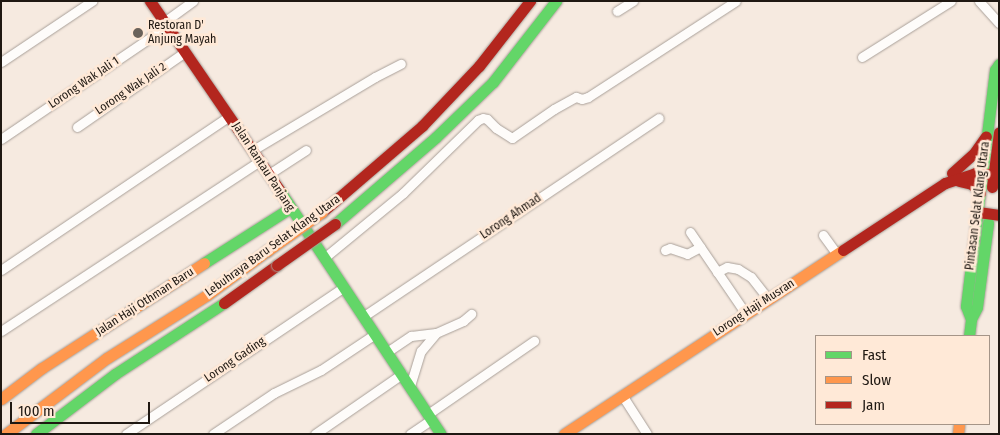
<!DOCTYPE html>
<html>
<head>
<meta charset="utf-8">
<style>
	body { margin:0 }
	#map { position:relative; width:1000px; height:435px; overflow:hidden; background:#f6eae0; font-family:"Fira Sans Condensed",sans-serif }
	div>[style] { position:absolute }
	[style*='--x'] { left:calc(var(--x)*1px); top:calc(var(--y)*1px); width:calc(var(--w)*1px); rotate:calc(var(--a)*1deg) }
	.roads { filter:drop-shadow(0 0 1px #a9a099) drop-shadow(0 0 1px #a9a099) }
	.street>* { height:9px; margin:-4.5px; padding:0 4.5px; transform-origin:4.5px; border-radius:4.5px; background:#fefcfa }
	.fast>* { height:11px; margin:-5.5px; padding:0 5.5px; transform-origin:5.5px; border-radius:5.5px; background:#63d668 }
	.slow>* { height:11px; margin:-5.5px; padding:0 5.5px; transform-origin:5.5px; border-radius:5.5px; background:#ff974d }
	.jam>* { height:11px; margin:-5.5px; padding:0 5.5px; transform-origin:5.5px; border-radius:5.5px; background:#b3261e }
	.bridges { filter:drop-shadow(0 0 1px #a9a099) drop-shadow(0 0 1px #a9a099) }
	.slow-bridge>* { height:11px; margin:-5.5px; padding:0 5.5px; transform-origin:5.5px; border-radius:5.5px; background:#ff974d }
	.jam-bridge>* { height:11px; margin:-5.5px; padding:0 5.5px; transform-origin:5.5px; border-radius:5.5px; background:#b3261e }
	.dots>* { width:14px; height:14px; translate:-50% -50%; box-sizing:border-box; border:2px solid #ffe9d7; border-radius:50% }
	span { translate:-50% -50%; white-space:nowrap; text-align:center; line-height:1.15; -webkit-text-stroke:5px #ffe9d7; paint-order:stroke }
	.poi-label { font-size:12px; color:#1f1812 }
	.left { translate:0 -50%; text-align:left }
	.street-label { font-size:12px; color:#1f1812 }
	.frame { position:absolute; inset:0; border:2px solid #1f1812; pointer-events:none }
	.legend { position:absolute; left:815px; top:335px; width:175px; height:90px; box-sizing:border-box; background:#ffe9d7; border:1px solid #a59588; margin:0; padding:6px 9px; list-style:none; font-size:15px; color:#1f1812 }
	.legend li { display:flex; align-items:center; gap:10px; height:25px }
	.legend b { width:25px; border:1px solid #a59588 }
	.scale { position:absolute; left:10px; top:402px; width:140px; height:22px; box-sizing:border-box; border:2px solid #1f1812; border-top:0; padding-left:6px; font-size:15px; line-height:18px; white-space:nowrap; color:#1f1812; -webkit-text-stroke:4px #ffe9d7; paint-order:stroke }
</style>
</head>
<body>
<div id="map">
	<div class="roads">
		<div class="street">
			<div style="--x:979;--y:1;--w:30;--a:48"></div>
			<div style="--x:617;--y:11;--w:19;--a:-32"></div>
			<div style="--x:164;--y:22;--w:36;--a:-36"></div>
			<div style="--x:862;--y:57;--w:105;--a:-32.2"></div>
			<div style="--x:1;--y:62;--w:110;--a:-33.8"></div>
			<div style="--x:77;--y:127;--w:131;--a:-34.8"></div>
			<div style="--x:1;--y:139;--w:201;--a:-34.2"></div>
			<div style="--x:253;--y:150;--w:142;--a:-30.9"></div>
			<div style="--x:375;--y:77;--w:29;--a:-27"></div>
			<div style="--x:269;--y:174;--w:44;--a:-33"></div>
			<div style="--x:690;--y:232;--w:99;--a:55.7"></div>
			<div style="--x:823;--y:235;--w:24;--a:54"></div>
			<div style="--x:665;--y:250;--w:5;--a:-22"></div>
			<div style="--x:670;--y:248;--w:18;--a:19"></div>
			<div style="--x:687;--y:254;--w:15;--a:-28"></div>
			<div style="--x:324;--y:258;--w:102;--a:-39.4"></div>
			<div style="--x:403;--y:193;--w:105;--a:-44.2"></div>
			<div style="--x:478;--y:120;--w:5;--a:-22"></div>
			<div style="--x:483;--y:118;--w:4;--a:14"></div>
			<div style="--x:487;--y:119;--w:13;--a:45"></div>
			<div style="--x:496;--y:128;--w:19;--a:32"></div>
			<div style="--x:512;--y:138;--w:51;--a:-34.6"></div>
			<div style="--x:554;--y:109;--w:25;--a:-29"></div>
			<div style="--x:576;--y:97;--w:6;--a:18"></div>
			<div style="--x:582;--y:99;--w:6;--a:-18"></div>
			<div style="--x:588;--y:97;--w:176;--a:-33"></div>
			<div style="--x:1;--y:270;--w:275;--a:-34"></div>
			<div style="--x:717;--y:272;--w:11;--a:-27"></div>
			<div style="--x:727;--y:267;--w:11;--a:10"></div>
			<div style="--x:738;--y:269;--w:15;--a:32"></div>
			<div style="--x:751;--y:277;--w:28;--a:52"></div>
			<div style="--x:364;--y:316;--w:355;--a:-33.9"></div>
			<div style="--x:1;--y:331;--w:310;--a:-33.3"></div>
			<div style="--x:387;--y:352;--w:29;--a:-34"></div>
			<div style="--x:411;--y:336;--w:25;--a:-7"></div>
			<div style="--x:436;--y:333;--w:30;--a:-24"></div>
			<div style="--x:463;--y:321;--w:11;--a:-41"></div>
			<div style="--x:410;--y:386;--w:37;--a:-73"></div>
			<div style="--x:421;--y:351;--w:23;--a:-50"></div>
			<div style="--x:622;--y:395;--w:46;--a:57.3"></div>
			<div style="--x:428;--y:414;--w:129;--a:-34.6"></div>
			<div style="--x:126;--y:434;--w:263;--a:-34"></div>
			<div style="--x:213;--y:434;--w:73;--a:-33.9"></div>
			<div style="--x:274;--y:393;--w:52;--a:-26.1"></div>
			<div style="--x:321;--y:370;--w:65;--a:-33.7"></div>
			<div style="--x:315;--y:434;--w:106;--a:-34.6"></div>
			<div style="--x:410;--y:434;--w:25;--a:-34"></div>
		</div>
		<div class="fast">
			<div style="--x:280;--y:191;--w:291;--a:56.5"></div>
			<div style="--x:335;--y:224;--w:133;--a:-40.7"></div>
			<div style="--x:436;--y:137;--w:79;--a:-44"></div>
			<div style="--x:493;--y:82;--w:103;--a:-52.1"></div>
			<div style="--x:204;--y:263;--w:102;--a:-32.6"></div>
			<div style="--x:971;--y:319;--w:14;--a:-111"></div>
			<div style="--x:966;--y:306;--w:238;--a:-83"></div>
			<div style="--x:995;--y:70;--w:7;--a:-56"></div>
			<div style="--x:969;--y:336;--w:17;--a:-83"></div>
			<div style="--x:971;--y:319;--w:13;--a:-63"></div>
			<div style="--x:977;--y:307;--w:85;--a:-82.5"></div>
			<div style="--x:36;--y:434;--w:99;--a:-37.2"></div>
			<div style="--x:115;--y:374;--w:130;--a:-33.1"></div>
		</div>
		<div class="slow">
			<div style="--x:1;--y:399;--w:51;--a:-37.1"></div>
			<div style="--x:42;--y:368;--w:193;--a:-32.9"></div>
			<div style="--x:6;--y:434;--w:126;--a:-37"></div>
			<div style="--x:107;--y:358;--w:118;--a:-32.2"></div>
			<div style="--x:207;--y:295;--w:74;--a:-36.3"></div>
			<div style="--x:564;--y:434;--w:334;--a:-33.4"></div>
			<div style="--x:958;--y:434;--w:10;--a:-84"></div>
		</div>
		<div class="jam">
			<div style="--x:150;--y:1;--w:230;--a:55.6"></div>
			<div style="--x:952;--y:173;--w:31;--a:-42"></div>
			<div style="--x:975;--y:152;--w:19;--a:-55"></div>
			<div style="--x:959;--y:181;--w:13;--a:13"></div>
			<div style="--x:972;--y:184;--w:12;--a:48"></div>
			<div style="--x:992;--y:187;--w:55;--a:-82.7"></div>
			<div style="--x:322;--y:212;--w:132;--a:-40.7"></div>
			<div style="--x:422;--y:126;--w:83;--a:-46.5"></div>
			<div style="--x:479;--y:66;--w:83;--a:-51.9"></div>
			<div style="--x:978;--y:212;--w:21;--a:8"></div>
			<div style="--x:843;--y:250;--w:122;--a:-33.3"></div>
			<div style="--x:945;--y:183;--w:32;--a:-18"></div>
			<div style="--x:975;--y:173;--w:14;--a:4"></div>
			<div style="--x:224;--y:303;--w:65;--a:-35.6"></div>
		</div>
	</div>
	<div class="bridges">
		<div class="slow-bridge">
			<div style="--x:267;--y:251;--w:67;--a:-35.3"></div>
		</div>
		<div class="jam-bridge">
			<div style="--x:277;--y:265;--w:71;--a:-35.3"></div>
		</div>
	</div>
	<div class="dots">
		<div style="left:138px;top:33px;background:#6a625a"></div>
	</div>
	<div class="poi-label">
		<span class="left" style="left:148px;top:33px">Restoran D'<br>Anjung Mayah</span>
	</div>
	<div class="street-label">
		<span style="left:84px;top:83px;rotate:-34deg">Lorong Wak Jali 1</span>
		<span style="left:131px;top:89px;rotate:-34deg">Lorong Wak Jali 2</span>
		<span style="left:263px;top:167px;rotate:57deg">Jalan Rantau Panjang</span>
		<span style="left:978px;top:206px;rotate:-83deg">Pintasan Selat Klang Utara</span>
		<span style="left:511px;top:217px;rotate:-34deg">Lorong Ahmad</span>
		<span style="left:273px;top:246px;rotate:-36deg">Lebuhraya Baru Selat Klang Utara</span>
		<span style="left:145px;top:302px;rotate:-33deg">Jalan Haji Othman Baru</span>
		<span style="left:754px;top:308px;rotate:-33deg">Lorong Haji Musran</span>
		<span style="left:235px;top:360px;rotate:-34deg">Lorong Gading</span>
	</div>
	<div class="frame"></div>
	<ul class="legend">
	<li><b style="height:6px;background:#63d668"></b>Fast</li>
	<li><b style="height:6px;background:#ff974d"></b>Slow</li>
	<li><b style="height:6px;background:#b3261e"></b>Jam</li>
	</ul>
	<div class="scale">100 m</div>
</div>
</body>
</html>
